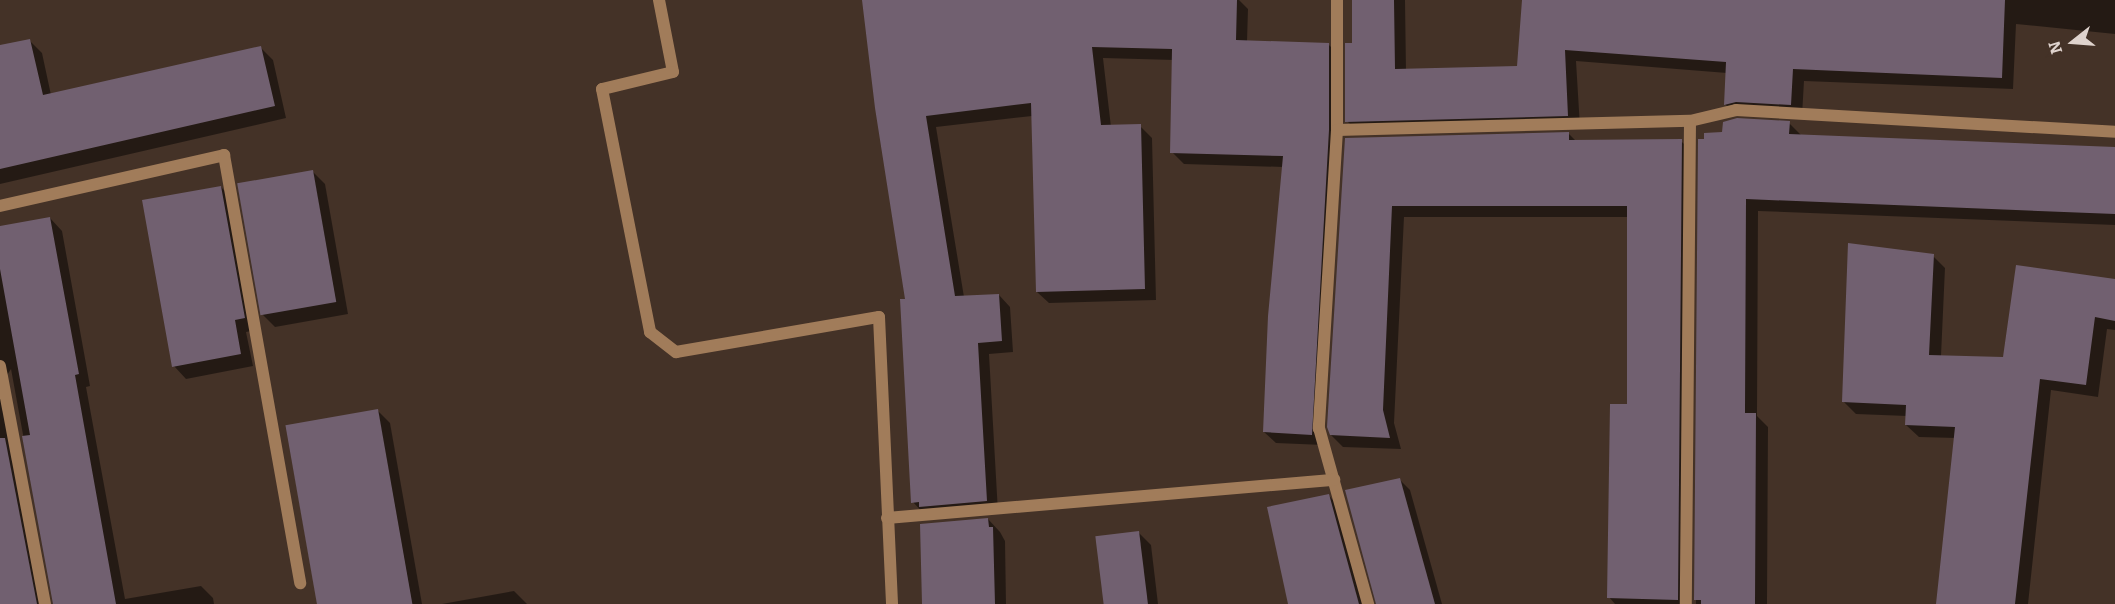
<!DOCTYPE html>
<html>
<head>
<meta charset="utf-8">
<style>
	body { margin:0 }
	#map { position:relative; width:2115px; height:604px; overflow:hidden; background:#443227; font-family:Bitter,serif }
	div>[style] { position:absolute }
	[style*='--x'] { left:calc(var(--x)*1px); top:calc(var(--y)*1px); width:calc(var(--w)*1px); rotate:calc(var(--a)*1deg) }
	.shadow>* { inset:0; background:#0007 }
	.building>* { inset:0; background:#716070; transform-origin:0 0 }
	.street>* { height:12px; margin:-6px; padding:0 6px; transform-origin:6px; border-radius:6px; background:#a17c5a }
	span { translate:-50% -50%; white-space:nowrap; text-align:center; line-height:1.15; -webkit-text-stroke:4.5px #443227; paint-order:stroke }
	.north { position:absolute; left:2043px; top:12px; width:60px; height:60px; -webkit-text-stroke:4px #443227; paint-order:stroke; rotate:253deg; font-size:16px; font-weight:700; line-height:24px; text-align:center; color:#dfd3cd }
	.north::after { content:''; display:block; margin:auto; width:21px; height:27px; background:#dfd3cd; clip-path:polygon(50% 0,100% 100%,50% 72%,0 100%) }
</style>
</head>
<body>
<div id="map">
	<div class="shadow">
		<div style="clip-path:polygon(863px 0,1239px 0,1248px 9px,1247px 42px,1328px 44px,1340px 56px,1323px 445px,1276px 443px,1264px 432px,1283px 167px,1184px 164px,1172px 152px,1174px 60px,1103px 58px,1111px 127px,1140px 126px,1152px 138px,1156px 300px,1049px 303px,1037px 292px,1032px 116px,936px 127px,964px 297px,999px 295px,1010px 307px,1013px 352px,989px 354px,998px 512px,924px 514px,913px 502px,907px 300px)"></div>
		<div style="clip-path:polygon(1353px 0,1405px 0,1406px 71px,1518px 68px,1523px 0,2115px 0,2115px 34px,2016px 24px,2013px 89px,1804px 81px,1802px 116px,1737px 116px,1725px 104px,1727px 73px,1576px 61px,1580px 127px,1359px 133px,1347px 121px,1354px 45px)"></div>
		<div style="clip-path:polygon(29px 40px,42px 53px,51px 95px,261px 48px,273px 60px,286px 118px,0 184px,0 47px)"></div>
		<div style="clip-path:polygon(1789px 123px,1802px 136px,2115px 149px,2115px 225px,1758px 211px,1757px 416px,1768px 427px,1767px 604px,1696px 604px,1700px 141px)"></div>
		<div style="clip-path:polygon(1569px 134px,1576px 141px,1681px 141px,1693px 153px,1689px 604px,1615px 604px,1609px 597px,1629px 406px,1629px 217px,1404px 217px,1394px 423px,1401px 449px,1343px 447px,1331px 435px,1346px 140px)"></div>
		<div style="clip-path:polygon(312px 171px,325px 184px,348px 314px,275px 327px,262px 314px)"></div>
		<div style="clip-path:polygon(221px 187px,233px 200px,256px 330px,246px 332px,253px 366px,186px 379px,174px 366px)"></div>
		<div style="clip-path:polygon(50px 218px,62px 231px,90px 386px,86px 387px,125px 599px,201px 586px,213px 598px,214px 604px,54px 604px,11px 369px,4px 380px,46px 604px,0 604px,0 228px)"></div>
		<div style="clip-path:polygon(1933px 256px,1945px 268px,1941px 356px,2005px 359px,2115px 279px,2115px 330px,2107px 329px,2098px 397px,2051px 390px,2028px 604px,1937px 604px,1956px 438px,1919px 437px,1906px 425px,1907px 416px,1856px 414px,1844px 402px)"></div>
		<div style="clip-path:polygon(378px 411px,390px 423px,422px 604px,320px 604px)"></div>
		<div style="clip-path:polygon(1399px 479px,1410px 490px,1442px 604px,1377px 604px)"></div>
		<div style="clip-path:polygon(1328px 495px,1339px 506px,1366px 604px,1289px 604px)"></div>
		<div style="clip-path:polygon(988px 519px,1000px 532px,1005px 541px,1006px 604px,924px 604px)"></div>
		<div style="clip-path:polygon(1138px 532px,1151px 545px,1158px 604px,1105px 604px)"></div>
		<div style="clip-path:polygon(514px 591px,527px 604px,442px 604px)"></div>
	</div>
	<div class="building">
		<div style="clip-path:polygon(862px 0,1237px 0,1236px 40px,1329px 43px,1329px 130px,1312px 435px,1263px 432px,1268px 316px,1283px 156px,1170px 153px,1172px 49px,1092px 47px,1101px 125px,1141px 124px,1145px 289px,1036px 292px,1031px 103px,926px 116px,955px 296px,999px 294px,1002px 341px,978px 343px,987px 501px,919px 507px,919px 502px,911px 503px,900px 299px,905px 299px,875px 108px)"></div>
		<div style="clip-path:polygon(1352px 0,1394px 0,1395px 69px,1517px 66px,1522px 0,2005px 0,2002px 78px,1793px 69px,1791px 105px,1736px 102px,1724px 105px,1726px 62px,1565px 50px,1568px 116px,1345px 122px,1345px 43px,1352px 43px)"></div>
		<div style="clip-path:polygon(30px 39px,43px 95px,261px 46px,275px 106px,0 169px,0 45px)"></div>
		<div style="clip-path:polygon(1737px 118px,1790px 121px,1789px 134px,2115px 147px,2115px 214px,1746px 199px,1745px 413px,1756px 413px,1755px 604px,1701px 604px,1701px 600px,1694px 600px,1698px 139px,1704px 139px,1704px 133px,1722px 132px,1723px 122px)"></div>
		<div style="clip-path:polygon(1569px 132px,1569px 140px,1682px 139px,1678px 600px,1607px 598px,1610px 404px,1627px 404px,1627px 206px,1392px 206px,1383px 410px,1390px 438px,1330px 435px,1327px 427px,1345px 138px)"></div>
		<div style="left:313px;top:170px;width:134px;height:77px;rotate:80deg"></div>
		<div style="clip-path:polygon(221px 186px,245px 318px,235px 320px,241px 354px,172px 367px,142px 200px)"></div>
		<div style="clip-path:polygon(50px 217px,79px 374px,75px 375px,116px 604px,53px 604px,22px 436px,30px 435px,0 269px,0 226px)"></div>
		<div style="clip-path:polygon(1848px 243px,1934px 254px,1929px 355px,2003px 357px,2016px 265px,2115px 279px,2115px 321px,2095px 317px,2086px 385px,2040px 379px,2015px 604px,1936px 604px,1955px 427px,1905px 425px,1906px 405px,1842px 402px)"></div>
		<div style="left:378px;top:409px;width:198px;height:94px;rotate:80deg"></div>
		<div style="clip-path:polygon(0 438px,5px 438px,37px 604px,0 604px)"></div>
		<div style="clip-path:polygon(1400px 478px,1435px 604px,1376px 604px,1345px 490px)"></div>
		<div style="clip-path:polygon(1329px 494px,1359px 604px,1288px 604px,1267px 507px)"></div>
		<div style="clip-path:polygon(988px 518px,989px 527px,993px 527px,995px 604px,922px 604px,920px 524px)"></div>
		<div style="left:1139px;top:531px;width:74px;height:44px;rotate:83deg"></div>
	</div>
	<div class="street">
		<div style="--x:659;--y:0;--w:73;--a:79"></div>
		<div style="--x:673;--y:72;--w:73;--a:166.5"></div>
		<div style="--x:602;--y:89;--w:248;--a:78.8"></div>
		<div style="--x:650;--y:332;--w:33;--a:38"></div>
		<div style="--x:676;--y:352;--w:206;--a:-9.8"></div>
		<div style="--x:879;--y:317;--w:287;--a:87.4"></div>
		<div style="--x:1337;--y:0;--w:130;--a:90"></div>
		<div style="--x:1337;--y:130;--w:299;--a:93.5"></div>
		<div style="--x:1319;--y:428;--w:183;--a:74.4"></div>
		<div style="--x:1690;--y:121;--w:47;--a:-13.4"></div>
		<div style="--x:1736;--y:110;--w:380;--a:3.3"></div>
		<div style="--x:1337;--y:130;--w:353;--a:-1.5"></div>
		<div style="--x:1690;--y:121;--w:483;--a:90.5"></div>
		<div style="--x:0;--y:206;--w:230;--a:-12.8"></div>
		<div style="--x:224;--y:155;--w:435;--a:79.9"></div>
		<div style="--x:0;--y:366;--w:242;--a:79.3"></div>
		<div style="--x:887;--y:518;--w:449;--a:-4.9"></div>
	</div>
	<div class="north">N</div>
</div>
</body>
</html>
